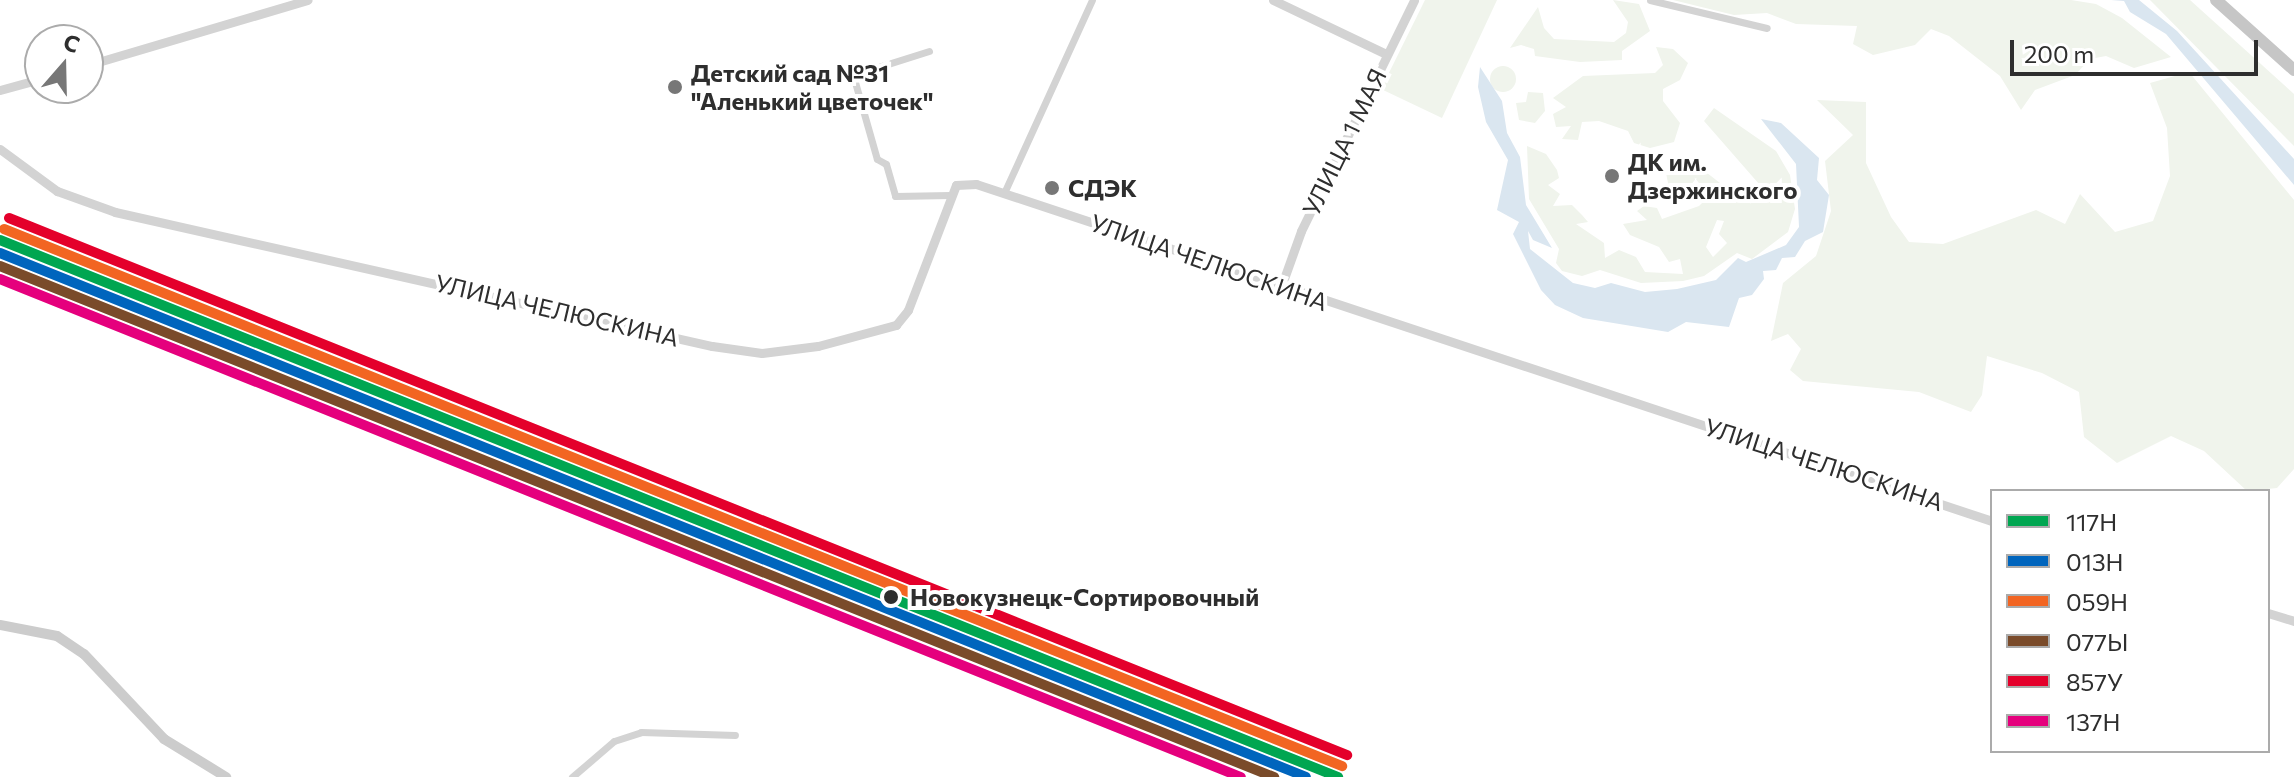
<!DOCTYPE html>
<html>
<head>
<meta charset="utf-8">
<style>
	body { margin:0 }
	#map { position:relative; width:2294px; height:777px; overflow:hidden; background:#fff; font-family:Commissioner,sans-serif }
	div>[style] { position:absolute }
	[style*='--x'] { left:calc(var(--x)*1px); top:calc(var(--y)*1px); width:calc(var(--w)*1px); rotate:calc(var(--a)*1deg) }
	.green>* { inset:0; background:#f0f4ec }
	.round { border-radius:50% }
	.water>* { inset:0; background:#dae6f0 }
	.minor>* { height:7px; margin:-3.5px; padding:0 3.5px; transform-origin:3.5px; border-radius:3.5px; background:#d3d3d3 }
	.tertiary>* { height:9px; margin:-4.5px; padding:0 4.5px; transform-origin:4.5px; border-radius:4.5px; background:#d3d3d3 }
	.secondary>* { height:10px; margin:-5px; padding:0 5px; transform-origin:5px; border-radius:5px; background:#ccc }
	.primary>* { height:12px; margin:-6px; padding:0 6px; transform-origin:6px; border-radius:6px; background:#c6c6c6 }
	.rail-1>* { height:10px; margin:-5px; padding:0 5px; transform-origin:5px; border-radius:5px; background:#00a651 }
	.rail-2>* { height:10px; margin:-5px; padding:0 5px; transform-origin:5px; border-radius:5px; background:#0065bd }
	.rail-3>* { height:10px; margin:-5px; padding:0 5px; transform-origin:5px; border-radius:5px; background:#f26522 }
	.rail-4>* { height:10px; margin:-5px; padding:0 5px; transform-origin:5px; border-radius:5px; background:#7a4b2a }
	.rail-5>* { height:10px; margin:-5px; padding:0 5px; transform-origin:5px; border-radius:5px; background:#e4002b }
	.rail-6>* { height:10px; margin:-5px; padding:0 5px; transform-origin:5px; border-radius:5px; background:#e5007d }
	.dots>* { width:22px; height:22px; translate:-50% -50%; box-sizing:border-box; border:4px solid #fff; border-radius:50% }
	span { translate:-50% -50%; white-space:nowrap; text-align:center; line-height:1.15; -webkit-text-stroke:8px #fff; paint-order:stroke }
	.poi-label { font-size:24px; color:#2e2e2e; font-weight:700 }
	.left { translate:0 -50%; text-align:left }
	.street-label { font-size:24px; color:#2e2e2e }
	.stop-label { font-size:24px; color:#2e2e2e; font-weight:700 }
	.legend { position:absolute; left:1990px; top:489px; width:280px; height:264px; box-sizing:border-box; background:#fff; border:2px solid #ababab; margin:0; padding:10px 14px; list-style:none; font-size:24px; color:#2e2e2e }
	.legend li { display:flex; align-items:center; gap:16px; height:40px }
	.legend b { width:40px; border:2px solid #ababab }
	.north { position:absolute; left:24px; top:24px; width:80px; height:80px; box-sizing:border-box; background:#fff; border:2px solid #ababab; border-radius:50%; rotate:20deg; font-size:22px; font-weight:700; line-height:32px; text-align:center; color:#2e2e2e }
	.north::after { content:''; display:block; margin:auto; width:28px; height:36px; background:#777; clip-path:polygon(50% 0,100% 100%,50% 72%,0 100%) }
	.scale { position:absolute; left:2010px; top:40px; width:248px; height:36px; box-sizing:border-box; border:4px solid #2e2e2e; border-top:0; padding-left:10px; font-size:24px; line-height:28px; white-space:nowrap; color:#2e2e2e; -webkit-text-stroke:6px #fff; paint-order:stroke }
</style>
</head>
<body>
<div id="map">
	<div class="green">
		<div style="clip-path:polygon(1425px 0,1497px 0,1442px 118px,1381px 89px)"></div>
		<div style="clip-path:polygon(1613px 0,1639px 4px,1650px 31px,1622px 51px,1622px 60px,1580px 62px,1535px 56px,1534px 49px,1521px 45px,1510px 48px,1538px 7px,1544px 28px,1554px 39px,1614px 42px,1626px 33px,1628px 22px)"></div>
		<div style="clip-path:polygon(1673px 0,2071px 0,2096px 4px,2122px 18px,2171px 57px,2134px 68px,2106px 56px,2090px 59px,2075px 75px,2035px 90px,2021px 110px,2000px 76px,1949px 36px,1931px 29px,1915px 45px,1873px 55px,1853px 44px,1857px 26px,1796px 24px,1767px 13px,1734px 15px)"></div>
		<div style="clip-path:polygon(2150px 0,2190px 0,2294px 94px,2294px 146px)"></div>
		<div style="clip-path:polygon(1656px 47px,1673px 49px,1688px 63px,1680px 80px,1663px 89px,1663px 101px,1680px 123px,1674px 142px,1650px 148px,1634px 143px,1628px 131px,1599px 121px,1582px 122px,1578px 140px,1562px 139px,1571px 126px,1556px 127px,1553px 114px,1566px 107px,1553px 98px,1583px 76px,1655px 73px,1663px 65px)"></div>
		<div class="round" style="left:1490px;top:66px;width:26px;height:26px"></div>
		<div style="clip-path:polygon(2189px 72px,2294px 200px,2294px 469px,2277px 488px,2247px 491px,2204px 451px,2171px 436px,2117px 463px,2084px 437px,2079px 392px,2042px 373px,1987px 356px,1982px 395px,1971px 412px,1919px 392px,1803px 381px,1790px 370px,1801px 349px,1788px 334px,1771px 341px,1783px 283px,1816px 256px,1831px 211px,1825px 161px,1853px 135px,1817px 100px,1866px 102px,1866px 163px,1891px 217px,1909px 242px,1943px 244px,2036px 210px,2065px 224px,2080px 194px,2115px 232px,2153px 221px,2170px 176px,2167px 128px,2150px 83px)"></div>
		<div style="clip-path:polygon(1528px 92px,1543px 93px,1545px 111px,1535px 123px,1519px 120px,1516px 103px,1526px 102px)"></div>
		<div style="clip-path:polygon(evenodd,1714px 108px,1776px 151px,1790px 175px,1795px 209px,1788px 232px,1752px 259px,1737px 253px,1704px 276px,1683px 281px,1641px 283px,1600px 270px,1582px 276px,1562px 271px,1556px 263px,1559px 249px,1529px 199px,1527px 146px,1546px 154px,1557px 170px,1559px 178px,1548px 185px,1560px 194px,1553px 206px,1572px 205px,1582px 215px,1588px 222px,1576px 224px,1604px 243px,1605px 258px,1619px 250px,1636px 257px,1645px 272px,1683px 274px,1680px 259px,1669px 262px,1659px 247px,1630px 235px,1623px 224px,1647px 220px,1637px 211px,1644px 206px,1657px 208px,1662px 219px,1699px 206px,1708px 197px,1694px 191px,1671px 198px,1666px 173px,1671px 160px,1681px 170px,1693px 162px,1729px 190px,1756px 201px,1766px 192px,1704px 121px,1714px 108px,1717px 220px,1724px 221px,1719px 234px,1727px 243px,1713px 257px,1706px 247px,1717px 220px)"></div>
	</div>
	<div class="water">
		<div style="clip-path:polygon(2111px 0,2139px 0,2177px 31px,2294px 159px,2294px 185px,2166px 34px,2130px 12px,2124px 1px)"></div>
		<div style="clip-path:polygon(1480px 67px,1502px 101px,1507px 133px,1520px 157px,1526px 205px,1552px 248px,1533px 240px,1528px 231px,1530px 249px,1573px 283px,1595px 288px,1611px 283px,1645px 292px,1677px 289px,1716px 280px,1738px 258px,1746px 262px,1786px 245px,1799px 227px,1796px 164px,1761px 119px,1781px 123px,1819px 158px,1817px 180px,1829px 195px,1823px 232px,1805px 241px,1795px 257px,1782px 258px,1776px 270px,1763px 271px,1764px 279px,1752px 295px,1739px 298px,1729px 327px,1686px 322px,1668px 332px,1583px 318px,1555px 305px,1541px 290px,1513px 234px,1519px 222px,1497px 210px,1508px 160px,1486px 122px,1478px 87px)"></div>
	</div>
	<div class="minor">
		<div style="--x:1650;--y:0;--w:120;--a:13.5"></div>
		<div style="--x:929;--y:51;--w:80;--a:162.5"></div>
		<div style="--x:853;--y:75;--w:87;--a:74.1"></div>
		<div style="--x:877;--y:159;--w:10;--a:29"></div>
		<div style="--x:886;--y:164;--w:33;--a:74"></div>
		<div style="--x:895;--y:196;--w:55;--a:-1"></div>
		<div style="--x:1004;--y:193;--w:212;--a:-65.5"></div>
		<div style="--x:572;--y:777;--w:55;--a:-40.6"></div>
		<div style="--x:614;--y:741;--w:28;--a:-18"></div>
		<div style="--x:641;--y:732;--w:94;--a:1.8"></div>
	</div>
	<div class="tertiary">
		<div style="--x:1273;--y:0;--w:125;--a:25.5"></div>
		<div style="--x:88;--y:65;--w:229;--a:-16.5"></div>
		<div style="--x:0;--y:90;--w:41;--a:-15.4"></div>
		<div style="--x:0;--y:149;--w:71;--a:36.4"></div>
		<div style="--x:57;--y:191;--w:62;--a:19.9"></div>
		<div style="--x:115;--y:212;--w:612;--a:12.65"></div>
		<div style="--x:712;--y:346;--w:50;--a:8"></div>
		<div style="--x:762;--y:353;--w:56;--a:-7.1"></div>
		<div style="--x:818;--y:346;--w:81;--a:-15.1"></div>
		<div style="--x:896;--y:325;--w:19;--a:-51"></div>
		<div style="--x:908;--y:310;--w:134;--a:-69"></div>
		<div style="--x:956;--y:185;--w:20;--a:-3"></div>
		<div style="--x:976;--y:184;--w:1070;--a:18.35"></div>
		<div style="--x:1281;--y:287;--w:59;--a:-70.3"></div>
		<div style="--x:1301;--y:231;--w:257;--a:-63.9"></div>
		<div style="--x:2268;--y:613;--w:27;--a:17"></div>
	</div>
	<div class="secondary">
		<div style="--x:0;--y:625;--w:58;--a:10.9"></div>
		<div style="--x:57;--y:636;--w:32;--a:34"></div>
		<div style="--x:84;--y:654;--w:117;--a:46.7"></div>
		<div style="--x:164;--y:739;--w:73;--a:31.5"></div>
	</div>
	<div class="primary">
		<div style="--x:2216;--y:0;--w:105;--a:41.9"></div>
	</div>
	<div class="rail-1">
		<div style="--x:0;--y:240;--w:1442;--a:21.87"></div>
	</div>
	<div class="rail-2">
		<div style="--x:0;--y:253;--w:1407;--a:21.86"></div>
	</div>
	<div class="rail-3">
		<div style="--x:4;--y:229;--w:1442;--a:21.87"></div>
	</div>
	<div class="rail-4">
		<div style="--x:0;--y:266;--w:1373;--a:21.86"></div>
	</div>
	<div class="rail-5">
		<div style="--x:9;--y:218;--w:1442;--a:21.87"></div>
	</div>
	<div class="rail-6">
		<div style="--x:0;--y:279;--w:1337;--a:21.87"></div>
	</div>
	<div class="dots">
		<div style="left:675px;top:87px;background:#777"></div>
		<div style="left:1612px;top:176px;background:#777"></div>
		<div style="left:1052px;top:188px;background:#777"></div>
		<div style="left:891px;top:597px;background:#2e2e2e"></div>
	</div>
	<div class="poi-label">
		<span class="left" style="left:691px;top:87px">Детский сад №31<br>"Аленький цветочек"</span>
		<span class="left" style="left:1628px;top:176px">ДК им.<br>Дзержинского</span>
		<span class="left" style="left:1068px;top:188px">СДЭК</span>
	</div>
	<div class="street-label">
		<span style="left:1344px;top:142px;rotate:-64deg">УЛИЦА 1 МАЯ</span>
		<span style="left:1209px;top:262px;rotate:19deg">УЛИЦА ЧЕЛЮСКИНА</span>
		<span style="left:557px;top:310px;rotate:13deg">УЛИЦА ЧЕЛЮСКИНА</span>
		<span style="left:1824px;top:464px;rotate:18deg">УЛИЦА ЧЕЛЮСКИНА</span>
	</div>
	<div class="stop-label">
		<span class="left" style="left:910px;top:597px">Новокузнецк-Сортировочный</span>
	</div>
	<ul class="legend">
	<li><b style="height:10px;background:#00a651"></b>117Н</li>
	<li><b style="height:10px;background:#0065bd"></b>013Н</li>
	<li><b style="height:10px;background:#f26522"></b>059Н</li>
	<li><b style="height:10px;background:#7a4b2a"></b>077Ы</li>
	<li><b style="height:10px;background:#e4002b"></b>857У</li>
	<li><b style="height:10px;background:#e5007d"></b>137Н</li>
	</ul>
	<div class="north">С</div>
	<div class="scale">200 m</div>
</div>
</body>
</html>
